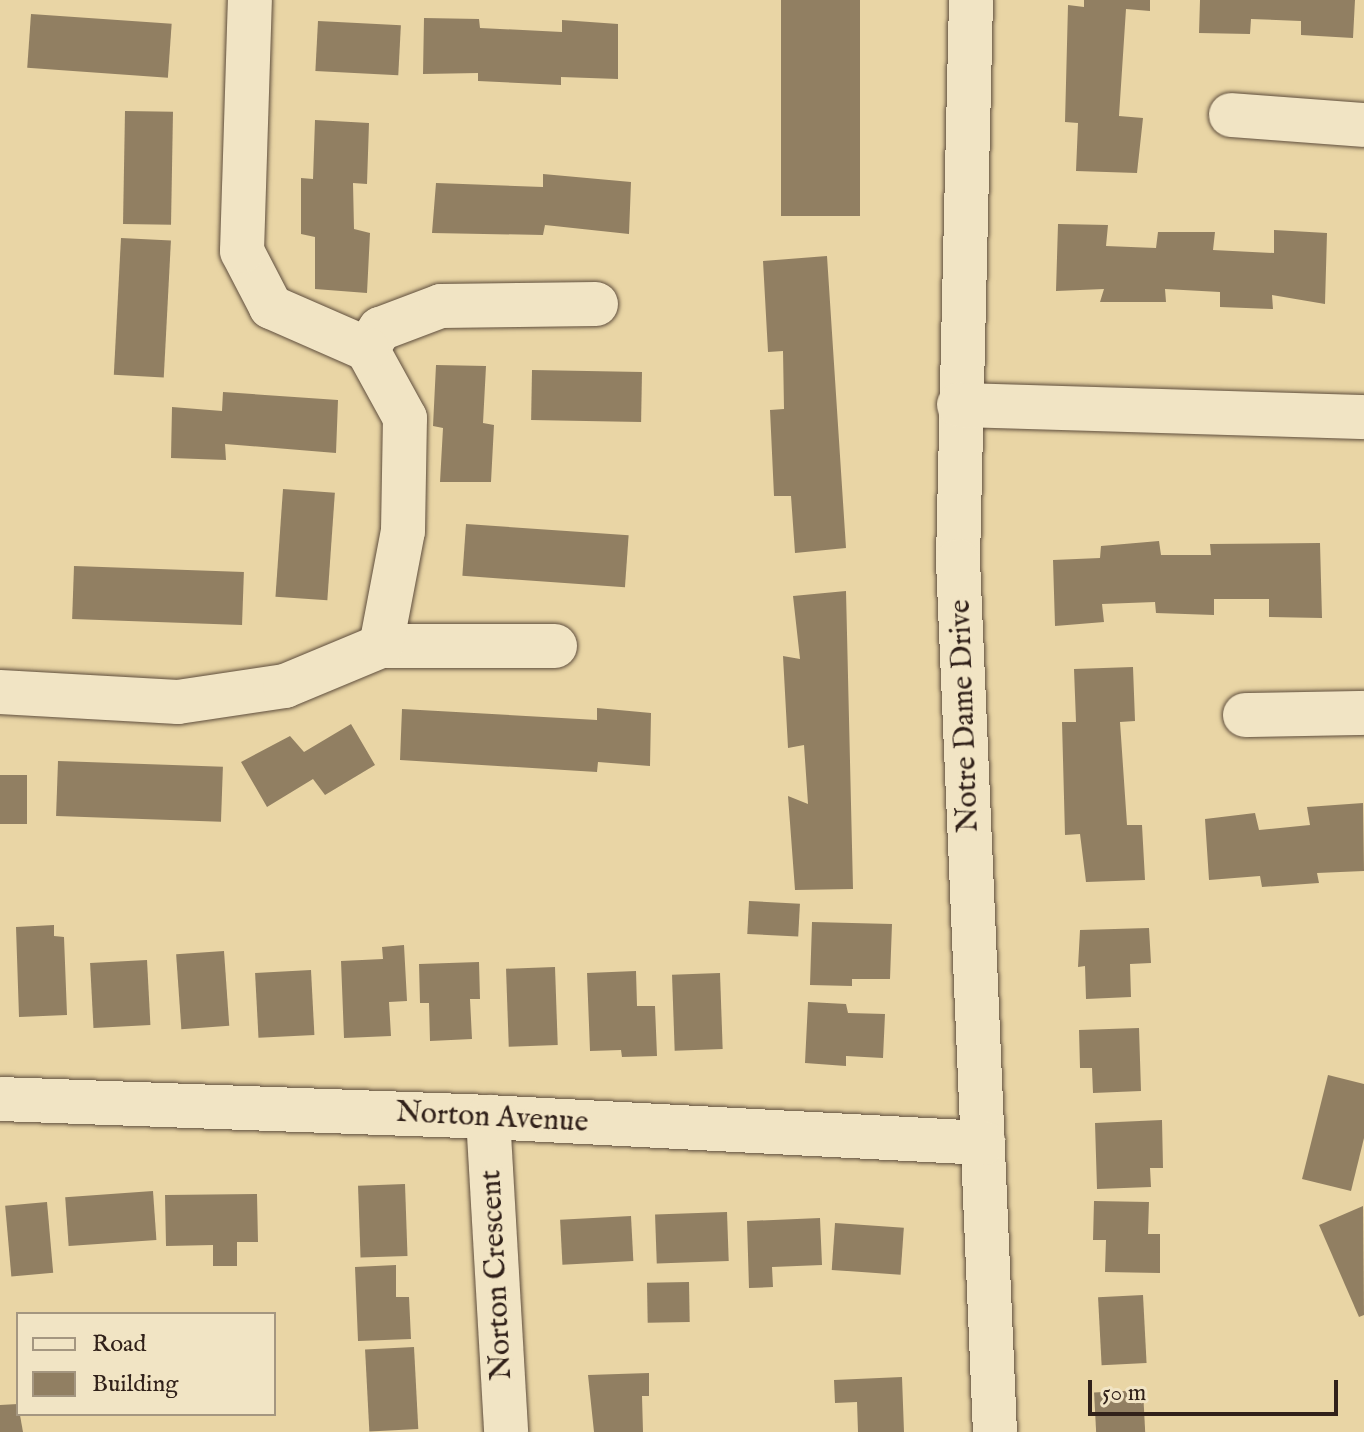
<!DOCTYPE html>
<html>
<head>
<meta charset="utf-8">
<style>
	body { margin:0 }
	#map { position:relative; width:1364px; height:1432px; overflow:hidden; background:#e9d5a5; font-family:"IM FELL English",serif }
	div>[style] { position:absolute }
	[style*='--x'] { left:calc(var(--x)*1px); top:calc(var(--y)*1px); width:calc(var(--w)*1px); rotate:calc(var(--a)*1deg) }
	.building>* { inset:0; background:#917f62; transform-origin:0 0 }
	.roads { filter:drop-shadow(0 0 2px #5f4e3d) drop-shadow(0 0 2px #5f4e3d) }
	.minor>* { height:44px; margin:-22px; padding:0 22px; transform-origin:22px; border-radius:22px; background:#f1e4c4 }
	span { translate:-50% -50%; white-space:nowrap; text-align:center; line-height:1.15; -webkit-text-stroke:7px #f1e4c4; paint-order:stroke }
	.street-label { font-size:30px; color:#31211a }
	.legend { position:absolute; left:16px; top:1312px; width:260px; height:104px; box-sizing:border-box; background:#f1e4c4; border:2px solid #a49680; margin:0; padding:10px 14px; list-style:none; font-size:24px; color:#31211a }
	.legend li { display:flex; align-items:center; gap:16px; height:40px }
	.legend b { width:40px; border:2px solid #a49680 }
	.scale { position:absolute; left:1088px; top:1380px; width:250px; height:36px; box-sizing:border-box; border:4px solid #31211a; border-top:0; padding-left:10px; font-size:24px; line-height:28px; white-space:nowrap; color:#31211a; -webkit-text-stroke:6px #f1e4c4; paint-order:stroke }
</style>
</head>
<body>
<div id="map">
	<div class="building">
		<div style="left:781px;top:0;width:79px;height:216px"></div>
		<div style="clip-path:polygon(1084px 0,1150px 0,1150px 11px,1126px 9px,1119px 116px,1143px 118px,1137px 173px,1076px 171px,1078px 123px,1065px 122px,1068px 5px,1084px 7px)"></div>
		<div style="clip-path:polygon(1200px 0,1355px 0,1353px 38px,1301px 35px,1301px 21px,1251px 19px,1250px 34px,1199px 33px)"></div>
		<div style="left:31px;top:14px;width:141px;height:54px;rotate:4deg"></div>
		<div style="clip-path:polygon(424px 18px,479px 19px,480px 28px,562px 32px,562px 20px,618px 24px,618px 79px,561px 77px,561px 85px,478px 81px,478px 73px,423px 74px)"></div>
		<div style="left:318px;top:21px;width:83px;height:50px;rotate:3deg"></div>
		<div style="left:125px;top:111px;width:48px;height:113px;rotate:1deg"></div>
		<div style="clip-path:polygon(315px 120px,369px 123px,367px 184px,353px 183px,354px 229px,370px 233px,367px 293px,315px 289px,315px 237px,301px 234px,301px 178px,313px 179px)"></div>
		<div style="clip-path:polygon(543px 174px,631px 182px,629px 234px,545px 225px,543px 235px,432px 233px,436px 183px,543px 187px)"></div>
		<div style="clip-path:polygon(1058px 224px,1108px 225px,1106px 246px,1156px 248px,1158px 232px,1215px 232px,1213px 250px,1274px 253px,1274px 230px,1327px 233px,1325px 304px,1272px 295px,1273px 309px,1220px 307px,1220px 292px,1165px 289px,1166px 302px,1100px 302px,1104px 289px,1056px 291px)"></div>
		<div style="left:121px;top:238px;width:50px;height:137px;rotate:3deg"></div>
		<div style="clip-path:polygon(827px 256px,846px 548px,795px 553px,791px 496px,774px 496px,770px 410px,784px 409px,783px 351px,768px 352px,763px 261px)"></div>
		<div style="clip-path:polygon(436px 365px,486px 366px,483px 423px,494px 425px,491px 482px,440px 482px,443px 428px,433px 426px)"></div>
		<div style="left:532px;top:370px;width:110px;height:50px;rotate:1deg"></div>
		<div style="clip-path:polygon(223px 392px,338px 400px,336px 453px,225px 444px,226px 460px,171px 458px,172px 407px,222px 411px)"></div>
		<div style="left:283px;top:489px;width:52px;height:108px;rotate:4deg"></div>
		<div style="left:466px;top:524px;width:163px;height:52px;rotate:4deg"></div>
		<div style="clip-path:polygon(1159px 541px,1161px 555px,1211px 555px,1210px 544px,1320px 543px,1322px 618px,1269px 617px,1269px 599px,1214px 599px,1214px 615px,1156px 613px,1155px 602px,1102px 604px,1104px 622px,1055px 626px,1053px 560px,1100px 558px,1101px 546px)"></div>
		<div style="left:74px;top:566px;width:170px;height:53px;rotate:2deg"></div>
		<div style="clip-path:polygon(846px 591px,853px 889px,795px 890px,788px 796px,808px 804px,804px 745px,788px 748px,783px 656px,800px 659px,793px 596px)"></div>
		<div style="clip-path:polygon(1133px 667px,1135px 721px,1120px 722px,1127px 825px,1142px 825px,1145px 880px,1086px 882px,1080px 834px,1065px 835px,1062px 722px,1076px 722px,1074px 669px)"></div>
		<div style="clip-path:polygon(597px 708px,651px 713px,650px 766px,598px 762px,597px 772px,400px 760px,402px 709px,597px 720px)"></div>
		<div style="clip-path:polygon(351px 724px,375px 765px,325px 795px,313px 779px,267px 807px,241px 762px,290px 736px,304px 752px)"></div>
		<div style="left:58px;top:761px;width:165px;height:55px;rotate:2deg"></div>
		<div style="left:0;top:775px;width:27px;height:49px"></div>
		<div style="clip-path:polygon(1363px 803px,1364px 871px,1317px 873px,1319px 883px,1262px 887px,1260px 876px,1209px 880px,1205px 819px,1255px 813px,1259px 830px,1310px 825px,1307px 807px)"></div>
		<div style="left:749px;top:901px;width:51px;height:33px;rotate:3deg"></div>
		<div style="clip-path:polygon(812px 922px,892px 924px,890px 979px,852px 979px,852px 986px,810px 985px)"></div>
		<div style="clip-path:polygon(54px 925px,54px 936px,64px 937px,67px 1015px,19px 1017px,16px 927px)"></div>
		<div style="clip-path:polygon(1149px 928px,1151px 963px,1130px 964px,1131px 997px,1086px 999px,1085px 966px,1078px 967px,1080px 930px)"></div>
		<div style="clip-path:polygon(404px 945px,407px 1001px,389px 1002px,391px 1036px,344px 1038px,341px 961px,383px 959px,382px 947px)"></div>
		<div style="left:224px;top:951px;width:75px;height:48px;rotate:86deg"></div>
		<div style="left:147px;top:960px;width:65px;height:57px;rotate:87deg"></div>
		<div style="clip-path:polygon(479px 962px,480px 999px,470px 999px,472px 1039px,430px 1041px,429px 1003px,420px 1003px,419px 964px)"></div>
		<div style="left:555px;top:967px;width:78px;height:49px;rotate:88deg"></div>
		<div style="left:311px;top:970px;width:65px;height:56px;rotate:87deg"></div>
		<div style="clip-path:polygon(636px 971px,637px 1006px,655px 1006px,657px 1056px,622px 1057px,621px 1050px,590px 1051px,587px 973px)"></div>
		<div style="left:720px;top:973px;width:76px;height:48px;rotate:88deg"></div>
		<div style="clip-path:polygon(808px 1002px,846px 1004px,848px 1013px,885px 1014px,883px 1058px,846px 1056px,846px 1066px,805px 1063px)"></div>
		<div style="clip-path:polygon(1139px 1028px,1141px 1091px,1093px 1093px,1092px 1068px,1080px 1068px,1079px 1030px)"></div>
		<div style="clip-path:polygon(1328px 1075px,1364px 1084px,1364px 1138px,1351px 1191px,1302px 1179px)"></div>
		<div style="clip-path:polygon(1162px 1120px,1163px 1168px,1150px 1168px,1151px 1187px,1097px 1189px,1095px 1123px)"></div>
		<div style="left:405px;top:1184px;width:72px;height:47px;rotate:88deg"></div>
		<div style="left:153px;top:1191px;width:49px;height:88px;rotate:86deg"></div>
		<div style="clip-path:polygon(257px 1194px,258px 1242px,237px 1242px,237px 1266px,213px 1266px,213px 1245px,166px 1246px,165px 1195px)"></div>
		<div style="clip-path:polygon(1094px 1201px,1149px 1202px,1148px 1234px,1160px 1234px,1160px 1273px,1105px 1272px,1106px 1240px,1093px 1240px)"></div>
		<div style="left:47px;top:1202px;width:71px;height:42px;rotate:85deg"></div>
		<div style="clip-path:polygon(1363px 1206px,1364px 1315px,1359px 1317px,1319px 1225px)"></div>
		<div style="left:727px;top:1212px;width:49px;height:72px;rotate:88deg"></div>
		<div style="left:631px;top:1216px;width:45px;height:71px;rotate:87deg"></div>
		<div style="clip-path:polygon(820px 1218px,822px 1265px,772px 1267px,773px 1287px,749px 1288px,747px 1221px)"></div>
		<div style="left:835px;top:1223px;width:69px;height:47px;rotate:4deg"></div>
		<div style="clip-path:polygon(396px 1265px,396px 1297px,409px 1297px,411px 1339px,358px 1341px,355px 1267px)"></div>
		<div style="left:689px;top:1282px;width:40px;height:42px;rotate:89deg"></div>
		<div style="left:1143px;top:1295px;width:68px;height:45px;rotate:87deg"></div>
		<div style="left:414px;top:1347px;width:82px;height:49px;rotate:87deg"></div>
		<div style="clip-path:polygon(649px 1373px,649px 1396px,642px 1396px,643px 1432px,594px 1432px,588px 1375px)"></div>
		<div style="clip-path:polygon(902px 1377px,904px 1432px,858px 1432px,857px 1402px,835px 1403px,834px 1380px)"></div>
		<div style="left:1143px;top:1390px;width:42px;height:49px;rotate:87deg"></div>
		<div style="clip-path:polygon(18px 1404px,23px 1432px,0 1432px,0 1405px)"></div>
	</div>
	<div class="roads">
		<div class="minor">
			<div style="--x:971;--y:0;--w:561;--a:91.33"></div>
			<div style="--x:958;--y:561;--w:872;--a:87.57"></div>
			<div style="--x:1231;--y:115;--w:133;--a:4.3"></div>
			<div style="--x:367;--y:349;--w:24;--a:-57"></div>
			<div style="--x:380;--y:329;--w:65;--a:-20.7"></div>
			<div style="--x:441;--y:306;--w:155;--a:-0.7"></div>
			<div style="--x:959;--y:405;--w:405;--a:1.7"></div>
			<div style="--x:381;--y:646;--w:174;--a:0"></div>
			<div style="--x:0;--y:692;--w:178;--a:3.2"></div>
			<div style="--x:178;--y:702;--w:108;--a:-8.5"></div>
			<div style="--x:285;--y:686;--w:104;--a:-22.6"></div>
			<div style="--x:381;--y:646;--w:117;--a:-79.2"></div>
			<div style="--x:403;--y:531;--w:113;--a:-89"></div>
			<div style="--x:405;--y:418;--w:79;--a:-118.8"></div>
			<div style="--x:367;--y:349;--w:105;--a:-156.4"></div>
			<div style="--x:271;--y:307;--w:63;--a:-117.4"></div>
			<div style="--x:242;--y:251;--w:251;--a:-88.2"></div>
			<div style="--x:1245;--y:715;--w:119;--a:-1"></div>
			<div style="--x:0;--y:1099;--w:488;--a:2.1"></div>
			<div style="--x:488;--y:1117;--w:496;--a:3"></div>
			<div style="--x:488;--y:1117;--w:316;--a:86.7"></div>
		</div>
	</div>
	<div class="street-label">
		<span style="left:965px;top:716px;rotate:-92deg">Notre Dame Drive</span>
		<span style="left:492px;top:1118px;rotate:3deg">Norton Avenue</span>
		<span style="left:497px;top:1275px;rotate:-93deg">Norton Crescent</span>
	</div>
	<ul class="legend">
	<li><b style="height:10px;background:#f1e4c4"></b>Road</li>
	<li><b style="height:22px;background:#917f62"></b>Building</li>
	</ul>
	<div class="scale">50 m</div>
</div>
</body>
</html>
